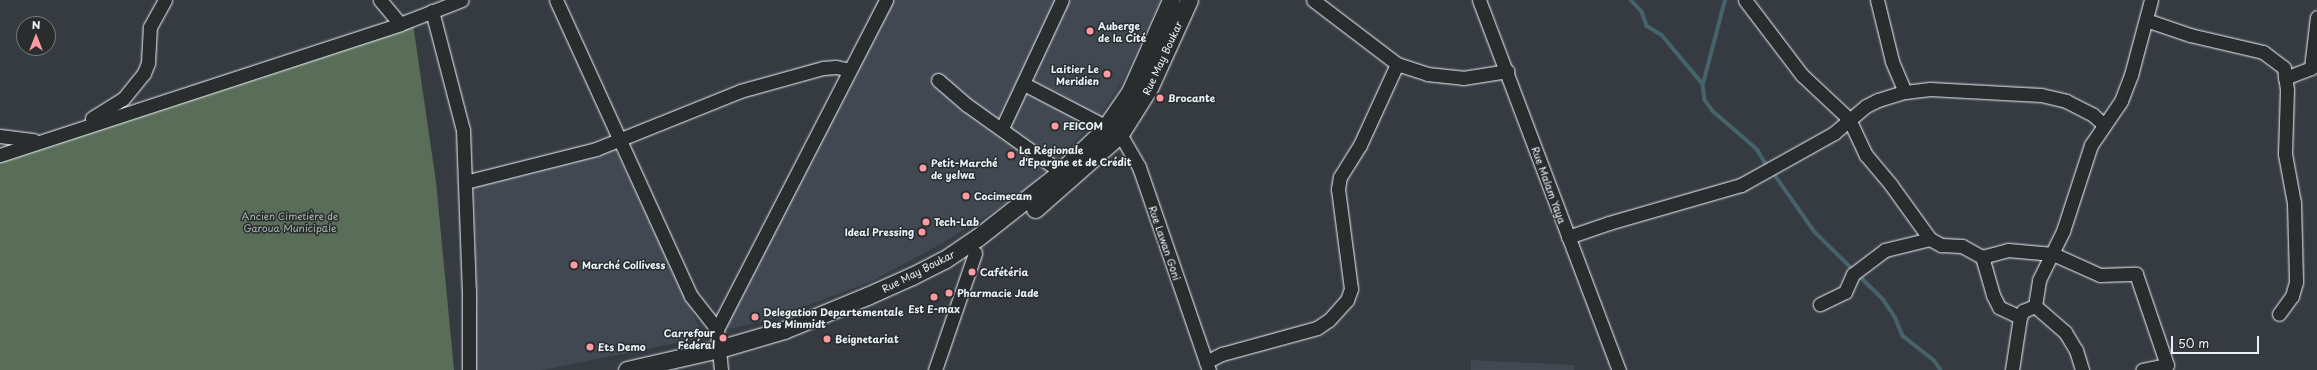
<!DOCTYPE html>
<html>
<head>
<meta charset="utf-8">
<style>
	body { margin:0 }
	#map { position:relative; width:2317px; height:370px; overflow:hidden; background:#363b41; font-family:"Playpen Sans",sans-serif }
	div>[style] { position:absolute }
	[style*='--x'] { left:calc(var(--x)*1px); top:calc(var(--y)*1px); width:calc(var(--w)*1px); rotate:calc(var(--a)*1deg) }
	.built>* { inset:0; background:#424851 }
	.green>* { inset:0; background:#596d58 }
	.stream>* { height:3.5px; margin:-1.75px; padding:0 1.75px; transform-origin:1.75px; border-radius:1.75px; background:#46636a }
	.roads { filter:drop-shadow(0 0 1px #e8f1f8) drop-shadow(0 0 1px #e8f1f8) }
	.minor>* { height:13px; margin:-6.5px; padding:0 6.5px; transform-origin:6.5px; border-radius:6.5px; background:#2a2d2e }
	.major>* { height:17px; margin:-8.5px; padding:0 8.5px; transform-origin:8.5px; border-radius:8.5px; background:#2a2d2e }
	.dots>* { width:11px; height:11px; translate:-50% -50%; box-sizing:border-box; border:2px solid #2a2d2e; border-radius:50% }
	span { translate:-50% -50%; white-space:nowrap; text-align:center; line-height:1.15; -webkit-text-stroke:3px #2a2d2e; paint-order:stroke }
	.poi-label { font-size:10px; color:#e8f1f8; font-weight:700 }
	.left { translate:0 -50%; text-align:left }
	.right { translate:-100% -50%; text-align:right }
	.street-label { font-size:10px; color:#e8f1f8 }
	.park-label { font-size:10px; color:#a8b6b0 }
	.north { position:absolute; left:16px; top:16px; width:40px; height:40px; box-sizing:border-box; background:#2a2d2e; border:1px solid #767b7f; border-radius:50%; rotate:0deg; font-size:11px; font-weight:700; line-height:16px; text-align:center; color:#e8f1f8 }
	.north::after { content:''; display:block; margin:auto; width:14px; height:18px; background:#ff9aa2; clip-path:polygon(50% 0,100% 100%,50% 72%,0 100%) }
	.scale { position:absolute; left:2171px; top:336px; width:88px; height:18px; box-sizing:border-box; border:2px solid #e8f1f8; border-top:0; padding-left:5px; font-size:12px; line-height:14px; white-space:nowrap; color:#e8f1f8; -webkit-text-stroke:3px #2a2d2e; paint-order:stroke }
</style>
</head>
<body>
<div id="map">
	<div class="built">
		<div style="clip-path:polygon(878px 0,1160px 0,1122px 82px,1097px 120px,1020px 195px,941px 244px,870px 282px,766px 321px,723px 330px)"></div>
		<div style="clip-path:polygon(615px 149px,701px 331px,696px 339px,542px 370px,474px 370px,477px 292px,474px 185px)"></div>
		<div style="clip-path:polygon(1471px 360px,1574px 365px,1574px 370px,1471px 370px)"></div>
	</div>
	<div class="green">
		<div style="clip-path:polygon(413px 24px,436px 182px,454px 370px,0 370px,0 161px)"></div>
	</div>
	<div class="stream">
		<div style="--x:1631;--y:0;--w:16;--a:47"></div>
		<div style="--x:1642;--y:12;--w:15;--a:70"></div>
		<div style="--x:1647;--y:26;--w:17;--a:31"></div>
		<div style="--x:1662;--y:35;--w:64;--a:50.1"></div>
		<div style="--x:1703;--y:84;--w:16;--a:83"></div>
		<div style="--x:1705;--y:100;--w:14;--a:54"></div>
		<div style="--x:1713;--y:111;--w:58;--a:40.8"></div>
		<div style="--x:1757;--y:149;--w:21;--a:59"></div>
		<div style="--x:1703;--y:84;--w:87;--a:-75.3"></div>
		<div style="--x:1772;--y:171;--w:75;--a:54.8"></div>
		<div style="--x:1815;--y:232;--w:95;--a:44.6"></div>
		<div style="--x:1883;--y:299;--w:22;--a:56"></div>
		<div style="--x:1895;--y:317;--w:21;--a:67"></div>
		<div style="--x:1903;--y:336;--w:39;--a:38"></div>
		<div style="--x:1934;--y:360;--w:12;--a:55"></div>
	</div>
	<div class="roads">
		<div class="minor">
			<div style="--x:380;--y:0;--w:31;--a:50"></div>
			<div style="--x:556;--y:0;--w:325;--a:65.5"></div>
			<div style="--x:691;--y:296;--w:42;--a:51.8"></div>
			<div style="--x:1313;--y:0;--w:106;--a:37.3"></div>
			<div style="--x:1479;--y:0;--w:396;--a:69.3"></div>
			<div style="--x:1745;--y:0;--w:94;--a:52.8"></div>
			<div style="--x:1802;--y:75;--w:64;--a:43.1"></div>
			<div style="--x:1849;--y:119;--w:40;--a:65"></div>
			<div style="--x:1866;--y:155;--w:39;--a:50"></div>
			<div style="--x:1891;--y:185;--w:67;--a:54.2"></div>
			<div style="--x:1930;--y:239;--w:46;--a:166.3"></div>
			<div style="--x:1885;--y:250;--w:40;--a:143"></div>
			<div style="--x:1853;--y:274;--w:20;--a:114"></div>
			<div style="--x:1845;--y:292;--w:28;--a:154"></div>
			<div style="--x:432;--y:11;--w:123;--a:75.4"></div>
			<div style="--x:463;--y:130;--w:160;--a:87.9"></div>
			<div style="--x:469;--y:290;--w:80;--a:90"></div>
			<div style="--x:2146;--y:20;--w:46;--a:18.8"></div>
			<div style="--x:2190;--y:35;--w:75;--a:13.1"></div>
			<div style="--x:2263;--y:52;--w:26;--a:37"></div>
			<div style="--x:2284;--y:68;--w:22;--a:82"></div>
			<div style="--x:2287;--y:90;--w:64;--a:91.8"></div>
			<div style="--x:2285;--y:154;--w:50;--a:79.6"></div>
			<div style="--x:2294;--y:203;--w:79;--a:88.5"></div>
			<div style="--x:2296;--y:282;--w:15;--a:106"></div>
			<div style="--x:2292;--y:296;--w:22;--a:126"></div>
			<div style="--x:2285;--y:78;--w:28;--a:-21"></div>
			<div style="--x:2311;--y:68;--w:51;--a:-83.3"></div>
			<div style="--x:938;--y:80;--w:38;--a:41"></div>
			<div style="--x:967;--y:105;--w:115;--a:35.5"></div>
			<div style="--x:1024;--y:84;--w:108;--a:27.5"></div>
			<div style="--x:1120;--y:134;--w:38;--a:60"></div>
			<div style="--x:1139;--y:167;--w:215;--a:71"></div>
			<div style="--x:1905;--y:92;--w:25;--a:-7"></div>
			<div style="--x:1930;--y:89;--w:111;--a:3.1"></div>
			<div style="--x:2041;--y:95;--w:26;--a:13"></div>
			<div style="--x:2066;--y:101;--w:30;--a:27"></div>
			<div style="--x:2093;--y:115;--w:13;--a:42"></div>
			<div style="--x:92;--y:118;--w:36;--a:-32"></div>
			<div style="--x:123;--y:99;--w:33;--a:-51"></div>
			<div style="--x:144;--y:73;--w:11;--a:-68"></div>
			<div style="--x:148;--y:63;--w:36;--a:-87"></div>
			<div style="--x:150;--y:27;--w:31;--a:-61"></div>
			<div style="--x:1002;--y:128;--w:141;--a:-64.9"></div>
			<div style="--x:0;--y:136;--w:34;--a:7"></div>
			<div style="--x:0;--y:155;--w:421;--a:-18.1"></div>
			<div style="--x:400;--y:24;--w:66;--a:-21.2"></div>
			<div style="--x:465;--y:182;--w:135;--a:-14.1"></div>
			<div style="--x:596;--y:149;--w:155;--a:-21.9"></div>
			<div style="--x:740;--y:91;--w:86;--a:-15.5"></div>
			<div style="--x:823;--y:68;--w:13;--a:-4"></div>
			<div style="--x:836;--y:67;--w:14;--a:12"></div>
			<div style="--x:1568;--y:237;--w:43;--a:-18.9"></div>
			<div style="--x:1609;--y:223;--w:137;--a:-16.1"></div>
			<div style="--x:1741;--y:185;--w:107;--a:-29.2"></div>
			<div style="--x:1834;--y:133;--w:42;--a:-40.2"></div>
			<div style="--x:1866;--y:106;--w:13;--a:-27"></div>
			<div style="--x:1878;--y:100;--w:28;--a:-17"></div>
			<div style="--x:1905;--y:92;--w:34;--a:-113"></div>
			<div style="--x:1892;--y:61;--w:63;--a:-103.8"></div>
			<div style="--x:1930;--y:239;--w:13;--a:29"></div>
			<div style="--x:1941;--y:245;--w:21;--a:3"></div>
			<div style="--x:1962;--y:246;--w:23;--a:29"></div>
			<div style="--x:2035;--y:306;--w:40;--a:41"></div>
			<div style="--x:2065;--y:332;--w:21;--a:59"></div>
			<div style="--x:2076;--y:350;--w:21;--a:73"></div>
			<div style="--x:2020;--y:317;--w:23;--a:-155"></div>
			<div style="--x:1999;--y:307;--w:13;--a:-117"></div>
			<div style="--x:1993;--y:295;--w:40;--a:-106"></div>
			<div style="--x:1982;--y:257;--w:27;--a:-15"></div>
			<div style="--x:2008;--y:250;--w:45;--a:5.1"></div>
			<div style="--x:2053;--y:254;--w:51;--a:24.1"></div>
			<div style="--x:2100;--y:275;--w:36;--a:-2"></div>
			<div style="--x:2136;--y:274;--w:96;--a:71.2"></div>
			<div style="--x:2167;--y:365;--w:25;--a:169"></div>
			<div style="--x:717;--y:329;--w:370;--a:-62.8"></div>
			<div style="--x:717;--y:329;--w:41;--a:84.4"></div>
			<div style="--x:1206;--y:362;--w:18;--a:-27"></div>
			<div style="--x:1222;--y:354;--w:98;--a:-15.3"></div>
			<div style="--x:1317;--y:328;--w:14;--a:-34"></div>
			<div style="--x:1329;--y:320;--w:27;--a:-48"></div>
			<div style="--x:1347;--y:300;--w:12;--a:-70"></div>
			<div style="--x:1351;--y:289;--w:101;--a:-97.4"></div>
			<div style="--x:1338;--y:189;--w:12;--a:-81"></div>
			<div style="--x:1340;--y:177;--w:38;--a:-58"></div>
			<div style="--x:1360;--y:145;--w:89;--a:-65.4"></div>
			<div style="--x:1397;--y:64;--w:32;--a:18"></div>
			<div style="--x:1427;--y:74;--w:36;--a:6"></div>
			<div style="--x:1463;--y:78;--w:45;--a:-9"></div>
			<div style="--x:935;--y:370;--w:124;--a:-71.1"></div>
			<div style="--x:2012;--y:370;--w:54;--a:-81.4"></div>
			<div style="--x:2020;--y:317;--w:7;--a:-63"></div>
			<div style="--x:2023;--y:311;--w:13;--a:-23"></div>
			<div style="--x:2035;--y:306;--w:26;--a:-81"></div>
			<div style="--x:2039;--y:280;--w:55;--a:-63.9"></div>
			<div style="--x:2063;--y:231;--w:90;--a:-72"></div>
			<div style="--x:2091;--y:145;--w:53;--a:-55.7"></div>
			<div style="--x:2121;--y:101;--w:28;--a:-69"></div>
			<div style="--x:2131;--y:75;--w:78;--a:-75.1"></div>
		</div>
		<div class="major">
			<div style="--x:1035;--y:209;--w:113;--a:-41.4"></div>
			<div style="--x:1120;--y:134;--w:54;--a:-57.8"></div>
			<div style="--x:1149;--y:88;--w:97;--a:-65.6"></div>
			<div style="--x:627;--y:370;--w:94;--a:-12.9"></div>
			<div style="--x:719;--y:349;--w:68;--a:-16.3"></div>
			<div style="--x:784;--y:330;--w:90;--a:-22.3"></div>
			<div style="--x:867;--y:296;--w:49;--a:-24"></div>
			<div style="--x:912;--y:276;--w:36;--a:-27"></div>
			<div style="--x:944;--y:260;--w:40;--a:-34"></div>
			<div style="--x:977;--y:238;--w:102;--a:-38.2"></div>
			<div style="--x:1057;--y:175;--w:64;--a:-43.7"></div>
			<div style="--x:1103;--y:131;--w:47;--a:-55.3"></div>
			<div style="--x:1130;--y:92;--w:101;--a:-66"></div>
		</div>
	</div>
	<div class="dots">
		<div style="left:1090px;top:31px;background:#ff9aa2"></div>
		<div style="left:1107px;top:74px;background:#ff9aa2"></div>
		<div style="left:1160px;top:98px;background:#ff9aa2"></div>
		<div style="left:1055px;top:126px;background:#ff9aa2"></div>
		<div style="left:1011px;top:155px;background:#ff9aa2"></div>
		<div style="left:923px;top:168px;background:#ff9aa2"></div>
		<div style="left:966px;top:196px;background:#ff9aa2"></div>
		<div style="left:926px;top:222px;background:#ff9aa2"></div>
		<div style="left:922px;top:232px;background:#ff9aa2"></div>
		<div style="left:574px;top:265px;background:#ff9aa2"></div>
		<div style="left:972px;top:272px;background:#ff9aa2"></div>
		<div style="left:949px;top:293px;background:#ff9aa2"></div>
		<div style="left:934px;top:297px;background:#ff9aa2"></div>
		<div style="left:755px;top:317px;background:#ff9aa2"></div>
		<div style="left:723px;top:338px;background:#ff9aa2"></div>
		<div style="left:827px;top:339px;background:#ff9aa2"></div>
		<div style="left:590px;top:347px;background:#ff9aa2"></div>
	</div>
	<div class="poi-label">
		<span class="left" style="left:1098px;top:31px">Auberge<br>de la Cité</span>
		<span class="right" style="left:1099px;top:74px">Laitier Le<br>Meridien</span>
		<span class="left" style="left:1168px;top:98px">Brocante</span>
		<span class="left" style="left:1063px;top:126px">FEICOM</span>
		<span class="left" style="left:1019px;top:155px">La Régionale<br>d'Epargne et de Crédit</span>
		<span class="left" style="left:931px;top:168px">Petit-Marché<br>de yelwa</span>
		<span class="left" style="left:974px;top:196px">Cocimecam</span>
		<span class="left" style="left:934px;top:222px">Tech-Lab</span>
		<span class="right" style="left:914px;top:232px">Ideal Pressing</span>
		<span class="left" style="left:582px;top:265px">Marché Collivess</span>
		<span class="left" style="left:980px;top:272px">Cafétéria</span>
		<span class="left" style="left:957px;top:293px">Pharmacie Jade</span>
		<span style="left:934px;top:309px">Est E-max</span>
		<span class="left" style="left:763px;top:317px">Delegation Departementale<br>Des Minmidt</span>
		<span class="right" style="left:715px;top:338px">Carrefour<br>Fédéral</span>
		<span class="left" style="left:835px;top:339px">Beignetariat</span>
		<span class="left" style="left:598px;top:347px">Ets Demo</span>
	</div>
	<div class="street-label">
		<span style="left:1162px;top:58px;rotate:-65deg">Rue May Boukar</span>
		<span style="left:1549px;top:185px;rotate:70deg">Rue Malam Yaya</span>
		<span style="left:1165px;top:243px;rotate:71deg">Rue Lawan Goni</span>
		<span style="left:918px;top:271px;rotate:-27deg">Rue May Boukar</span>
	</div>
	<div class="park-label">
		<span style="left:290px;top:221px">Ancien Cimetière de<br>Garoua Municipale</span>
	</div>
	<div class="north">N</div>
	<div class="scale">50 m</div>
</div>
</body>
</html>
